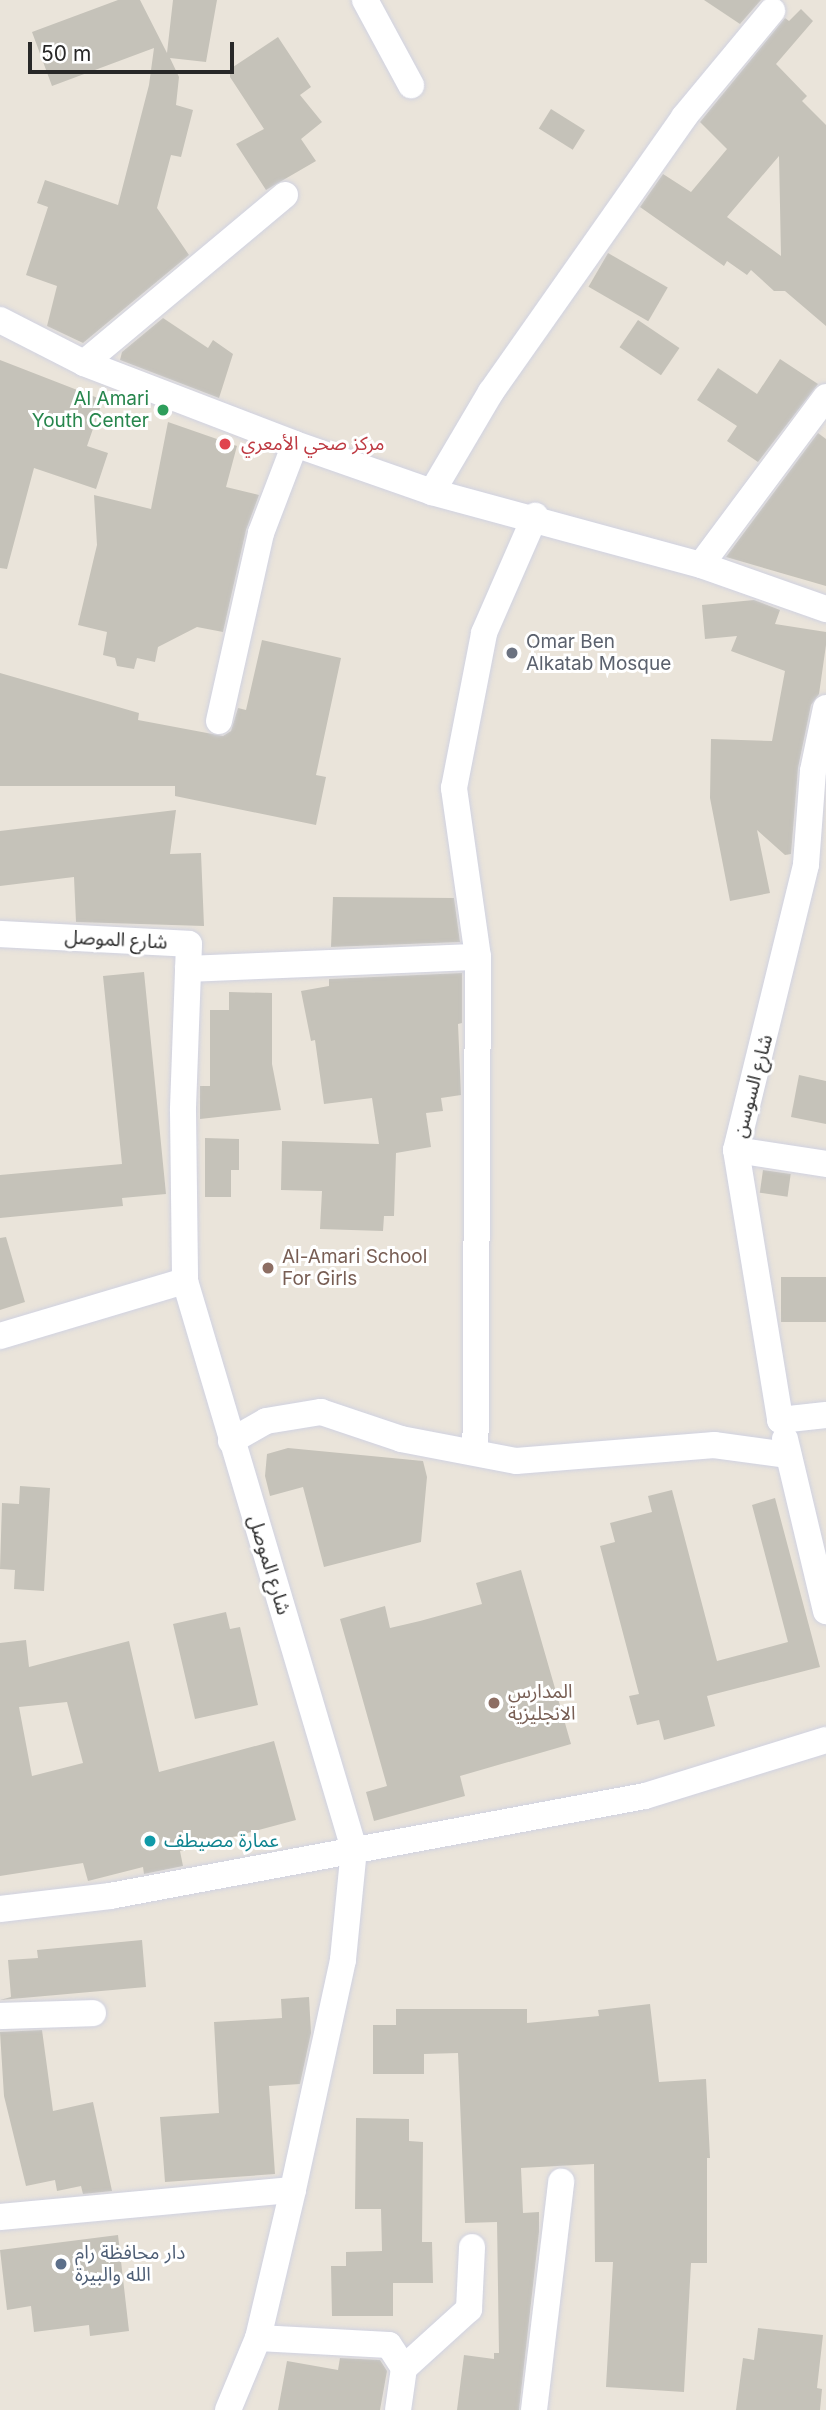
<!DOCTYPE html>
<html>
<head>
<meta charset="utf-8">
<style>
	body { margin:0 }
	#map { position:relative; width:826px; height:2410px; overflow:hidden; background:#eae4da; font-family:Inter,"Noto Sans Arabic",sans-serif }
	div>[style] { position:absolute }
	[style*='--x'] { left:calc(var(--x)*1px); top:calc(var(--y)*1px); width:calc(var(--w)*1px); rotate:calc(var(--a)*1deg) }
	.building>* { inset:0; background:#c5c2b9; transform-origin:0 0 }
	.roads { filter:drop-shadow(0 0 2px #d0d2e1) drop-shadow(0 0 2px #d0d2e1) }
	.minor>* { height:26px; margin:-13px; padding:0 13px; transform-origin:13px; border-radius:13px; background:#fff }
	.dots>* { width:19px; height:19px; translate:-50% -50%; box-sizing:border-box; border:4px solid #fff; border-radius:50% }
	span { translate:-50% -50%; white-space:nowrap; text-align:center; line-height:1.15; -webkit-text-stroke:6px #fff; paint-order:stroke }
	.leisure-label { font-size:19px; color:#27864d }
	.right { translate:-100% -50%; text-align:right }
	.health-label { font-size:19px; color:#be3a42 }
	.left { translate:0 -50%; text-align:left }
	.worship-label { font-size:19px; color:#5b616d }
	.street-label { font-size:19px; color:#282828 }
	.education-label { font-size:19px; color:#785e54 }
	.culture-label { font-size:19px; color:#0d838f }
	.service-label { font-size:19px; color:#4e5e75 }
	.scale { position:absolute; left:28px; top:42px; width:206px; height:32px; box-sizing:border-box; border:4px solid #282828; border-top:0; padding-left:9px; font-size:21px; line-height:24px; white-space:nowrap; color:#282828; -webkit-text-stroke:5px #fff; paint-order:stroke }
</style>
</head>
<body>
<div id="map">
	<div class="building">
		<div style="clip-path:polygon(118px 0,140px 0,167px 53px,173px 0,217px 0,206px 62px,170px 58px,179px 77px,176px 105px,193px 110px,181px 157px,171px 155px,157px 208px,189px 255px,83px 343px,47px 326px,57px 286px,26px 275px,48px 207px,37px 203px,45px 180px,118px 205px,149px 85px,154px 48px,52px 86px,32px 32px)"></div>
		<div style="clip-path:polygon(704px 0,761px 0,740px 24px)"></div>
		<div style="clip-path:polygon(evenodd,801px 9px,813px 21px,776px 64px,807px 96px,802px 101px,826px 125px,826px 326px,785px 291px,774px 291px,751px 270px,747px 275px,727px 261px,724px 266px,640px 207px,663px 174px,691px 192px,727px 149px,700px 122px,785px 18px,789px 21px,801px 9px,779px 156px,781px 256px,727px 217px,779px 156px)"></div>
		<div style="clip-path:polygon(278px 37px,311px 87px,300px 95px,322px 122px,301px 139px,316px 161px,266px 190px,236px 144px,264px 129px,230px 77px,230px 69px)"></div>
		<div style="left:551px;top:109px;width:40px;height:23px;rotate:32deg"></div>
		<div style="left:608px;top:253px;width:69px;height:39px;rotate:30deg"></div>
		<div style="clip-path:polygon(163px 318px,208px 348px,213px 340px,233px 354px,219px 398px,120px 360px,122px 352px)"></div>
		<div style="left:638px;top:320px;width:50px;height:33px;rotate:34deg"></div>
		<div style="clip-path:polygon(780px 359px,818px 384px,758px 462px,727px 441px,737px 426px,697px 400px,718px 368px,757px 394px)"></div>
		<div style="clip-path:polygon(0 360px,103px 400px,87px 446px,108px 453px,96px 489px,34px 468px,7px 569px,0 568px)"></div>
		<div style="clip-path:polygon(168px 422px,237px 446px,226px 487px,259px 495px,246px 530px,223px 632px,197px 627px,158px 647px,155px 662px,137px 658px,134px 669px,117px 666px,115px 658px,103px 655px,107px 632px,78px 625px,97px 545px,94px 495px,151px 509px)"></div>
		<div style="clip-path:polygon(818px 433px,826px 439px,826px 586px,726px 557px)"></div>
		<div style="clip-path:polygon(754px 600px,780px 610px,775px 624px,826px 632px,826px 645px,819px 694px,811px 705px,798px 768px,791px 854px,785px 855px,757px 830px,770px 893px,730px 901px,710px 798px,711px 739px,772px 741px,785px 671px,731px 651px,737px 636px,705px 639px,702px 605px)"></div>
		<div style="clip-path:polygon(262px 640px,341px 658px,316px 775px,326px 777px,316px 825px,175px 796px,175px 786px,0 786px,0 673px,139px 713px,138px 720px,223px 736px,231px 731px,238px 708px,246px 710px)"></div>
		<div style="clip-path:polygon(176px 810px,170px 854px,201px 853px,204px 926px,76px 922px,74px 877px,0 886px,0 831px)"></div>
		<div style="clip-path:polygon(333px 897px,454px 898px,460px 942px,331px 947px)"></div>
		<div style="clip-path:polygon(144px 972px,166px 1194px,122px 1198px,123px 1206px,0 1218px,0 1175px,122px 1164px,103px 976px)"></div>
		<div style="clip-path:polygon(462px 973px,462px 1023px,458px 1024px,461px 1095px,441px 1098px,443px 1111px,426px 1113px,431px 1147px,396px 1153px,394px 1216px,384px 1216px,383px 1231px,320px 1229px,322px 1191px,281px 1190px,282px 1141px,379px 1144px,372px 1098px,324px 1104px,315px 1040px,311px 1041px,301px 991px,329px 986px,329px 979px)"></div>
		<div style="clip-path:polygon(229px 992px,272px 993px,272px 1064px,281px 1110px,200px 1119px,200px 1086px,210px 1086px,210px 1010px,229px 1010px)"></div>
		<div style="clip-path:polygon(799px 1075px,826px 1081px,826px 1124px,791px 1117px)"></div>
		<div style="clip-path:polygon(205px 1138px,239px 1139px,239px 1170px,231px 1170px,231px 1197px,205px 1197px)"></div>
		<div style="left:763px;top:1170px;width:28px;height:23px;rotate:8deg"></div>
		<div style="clip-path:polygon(6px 1237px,25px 1302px,0 1310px,0 1238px)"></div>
		<div style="left:826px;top:1277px;width:45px;height:45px;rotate:90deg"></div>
		<div style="clip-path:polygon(288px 1448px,423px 1461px,427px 1477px,421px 1542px,324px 1567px,303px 1487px,270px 1496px,265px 1476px,267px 1454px)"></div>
		<div style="clip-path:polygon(20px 1486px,50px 1488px,44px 1591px,14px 1589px,15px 1570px,0 1569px,2px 1503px,19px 1504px)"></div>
		<div style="clip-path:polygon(672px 1490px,717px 1661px,788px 1642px,752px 1505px,775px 1498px,820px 1667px,707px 1696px,715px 1726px,664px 1740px,659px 1720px,637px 1725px,629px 1696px,639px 1694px,600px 1546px,615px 1542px,610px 1523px,652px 1512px,648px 1496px)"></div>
		<div style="clip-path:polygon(521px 1570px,571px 1744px,460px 1776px,465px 1796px,374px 1821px,366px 1792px,387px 1786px,340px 1619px,385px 1606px,390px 1628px,420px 1621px,482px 1604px,476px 1583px)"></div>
		<div style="clip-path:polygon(226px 1612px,230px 1629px,240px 1627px,258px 1705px,195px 1719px,173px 1624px)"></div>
		<div style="clip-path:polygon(evenodd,26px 1640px,29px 1667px,129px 1641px,159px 1772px,274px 1741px,296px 1820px,180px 1851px,183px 1866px,144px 1874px,143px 1867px,88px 1881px,83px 1863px,0 1876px,0 1643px,26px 1640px,67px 1702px,83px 1763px,32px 1776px,19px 1707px,67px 1702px)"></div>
		<div style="clip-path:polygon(142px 1940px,146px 1987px,0 2000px,11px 1997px,8px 1960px,38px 1958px,37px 1950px)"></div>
		<div style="clip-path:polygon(309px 1997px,311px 2033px,300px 2084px,269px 2086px,275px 2174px,165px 2182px,160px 2117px,219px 2113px,214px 2022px,282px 2018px,281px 1999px)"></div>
		<div style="clip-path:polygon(650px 2004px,659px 2082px,706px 2079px,710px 2158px,707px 2158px,707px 2263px,691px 2263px,684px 2392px,606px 2387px,613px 2262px,595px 2262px,594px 2164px,521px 2168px,523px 2213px,539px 2212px,539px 2232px,519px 2410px,457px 2410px,464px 2355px,494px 2359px,494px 2353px,499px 2353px,497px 2222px,465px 2223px,458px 2053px,424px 2054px,424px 2074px,373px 2074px,373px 2025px,396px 2025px,396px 2009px,527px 2009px,527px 2023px,599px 2016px,598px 2010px)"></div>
		<div style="clip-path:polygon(42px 2030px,53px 2111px,93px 2102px,112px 2191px,83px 2194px,81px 2186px,57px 2191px,55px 2180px,26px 2186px,4px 2096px,0 2032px)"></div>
		<div style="clip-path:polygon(356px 2118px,409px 2119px,409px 2141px,423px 2142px,422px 2242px,432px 2242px,433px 2283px,393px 2283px,393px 2316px,332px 2316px,331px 2266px,346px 2266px,346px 2252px,382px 2251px,381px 2209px,355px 2209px)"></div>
		<div style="clip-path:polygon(118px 2235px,129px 2331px,90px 2336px,89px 2325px,34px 2332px,31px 2306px,7px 2310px,0 2250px)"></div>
		<div style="clip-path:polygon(758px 2328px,823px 2335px,817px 2388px,822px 2389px,820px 2410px,736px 2410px,743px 2358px,754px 2360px)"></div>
		<div style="clip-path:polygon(340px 2358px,380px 2360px,387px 2371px,380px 2410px,278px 2410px,287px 2361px,338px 2370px)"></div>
	</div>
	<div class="roads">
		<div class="minor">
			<div style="--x:365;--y:0;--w:97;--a:61.6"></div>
			<div style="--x:0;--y:320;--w:94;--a:27.1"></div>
			<div style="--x:84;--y:363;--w:226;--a:21"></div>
			<div style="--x:295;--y:444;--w:145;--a:19.3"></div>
			<div style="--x:432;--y:492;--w:279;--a:15.2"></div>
			<div style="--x:84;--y:363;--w:262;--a:-39.9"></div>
			<div style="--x:826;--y:397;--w:209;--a:126.7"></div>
			<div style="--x:701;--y:565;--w:133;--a:19.4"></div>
			<div style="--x:432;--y:492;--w:116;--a:-59.5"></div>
			<div style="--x:491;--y:392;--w:336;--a:-54.9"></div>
			<div style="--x:684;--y:117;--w:138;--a:-50.3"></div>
			<div style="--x:826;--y:708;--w:64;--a:101.7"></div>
			<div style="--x:813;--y:771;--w:94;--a:94.3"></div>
			<div style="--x:806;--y:865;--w:293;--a:103.8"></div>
			<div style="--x:736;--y:1150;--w:274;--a:80.7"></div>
			<div style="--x:780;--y:1420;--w:46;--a:-6.2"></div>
			<div style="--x:219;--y:721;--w:193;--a:-77.4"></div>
			<div style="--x:261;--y:533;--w:95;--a:-69.1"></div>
			<div style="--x:0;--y:934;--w:189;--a:3"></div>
			<div style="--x:189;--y:944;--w:167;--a:92.1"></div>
			<div style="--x:183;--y:1111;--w:170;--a:89.3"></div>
			<div style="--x:185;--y:1281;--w:593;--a:73.43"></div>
			<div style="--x:354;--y:1849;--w:112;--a:95.7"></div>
			<div style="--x:343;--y:1960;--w:235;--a:102.3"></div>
			<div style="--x:293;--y:2190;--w:152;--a:103.3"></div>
			<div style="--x:258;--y:2338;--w:78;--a:112.6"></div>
			<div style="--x:478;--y:957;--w:171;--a:-98.1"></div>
			<div style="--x:454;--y:788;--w:158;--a:-79"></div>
			<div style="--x:484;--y:633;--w:128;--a:-66.4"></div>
			<div style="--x:188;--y:969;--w:290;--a:-2.4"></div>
			<div style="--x:478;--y:957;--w:494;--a:90.3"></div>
			<div style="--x:736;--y:1150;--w:91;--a:8.8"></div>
			<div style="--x:0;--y:1336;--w:193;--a:-16.6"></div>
			<div style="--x:785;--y:1439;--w:177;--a:76.6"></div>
			<div style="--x:231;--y:1441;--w:40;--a:-29.7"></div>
			<div style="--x:266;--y:1421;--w:56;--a:-9.3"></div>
			<div style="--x:321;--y:1412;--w:84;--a:18.6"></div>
			<div style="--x:401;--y:1439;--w:117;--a:10.8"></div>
			<div style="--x:516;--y:1461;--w:199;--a:-4.6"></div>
			<div style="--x:714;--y:1445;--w:75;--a:7.7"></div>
			<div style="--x:0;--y:1909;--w:111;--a:-6.7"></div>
			<div style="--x:110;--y:1896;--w:544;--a:-10.59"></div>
			<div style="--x:645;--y:1796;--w:189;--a:-17.2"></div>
			<div style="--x:0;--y:2016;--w:93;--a:-1.8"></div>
			<div style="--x:0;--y:2217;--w:294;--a:-5.3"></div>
			<div style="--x:258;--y:2338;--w:131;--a:3.1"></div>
			<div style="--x:389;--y:2345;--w:27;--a:57"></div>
			<div style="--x:404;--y:2368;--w:42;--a:98.1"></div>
			<div style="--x:404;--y:2368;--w:88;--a:-42.2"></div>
			<div style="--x:469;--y:2309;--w:62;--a:-87.2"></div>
			<div style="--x:534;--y:2410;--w:230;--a:-83.2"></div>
		</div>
	</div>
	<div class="dots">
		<div style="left:163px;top:410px;background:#2e9e5b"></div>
		<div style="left:225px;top:444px;background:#e0444e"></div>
		<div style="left:512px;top:653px;background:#6b7280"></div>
		<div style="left:268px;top:1268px;background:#8d6e63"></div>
		<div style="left:494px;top:1703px;background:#8d6e63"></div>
		<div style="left:150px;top:1841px;background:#0f9aa8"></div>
		<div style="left:61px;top:2264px;background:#5c6f8a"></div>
	</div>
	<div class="leisure-label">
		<span class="right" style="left:149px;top:410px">Al Amari<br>Youth Center</span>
	</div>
	<div class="health-label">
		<span class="left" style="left:241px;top:444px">مركز صحي الأمعري</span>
	</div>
	<div class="worship-label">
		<span class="left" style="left:526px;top:653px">Omar Ben<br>Alkatab Mosque</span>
	</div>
	<div class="street-label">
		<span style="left:116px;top:940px;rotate:3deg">شارع الموصل</span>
		<span style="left:753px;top:1086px;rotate:-75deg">شارع السوسن</span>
		<span style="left:269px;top:1565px;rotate:73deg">شارع الموصل</span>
	</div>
	<div class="education-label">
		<span class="left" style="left:282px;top:1268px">Al-Amari School<br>For Girls</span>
		<span class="left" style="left:508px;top:1703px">المدارس<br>الانجليزية</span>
	</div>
	<div class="culture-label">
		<span class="left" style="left:164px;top:1841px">عمارة مصيطف</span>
	</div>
	<div class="service-label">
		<span class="left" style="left:75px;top:2264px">دار محافظة رام<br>الله والبيرة</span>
	</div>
	<div class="scale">50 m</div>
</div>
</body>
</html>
